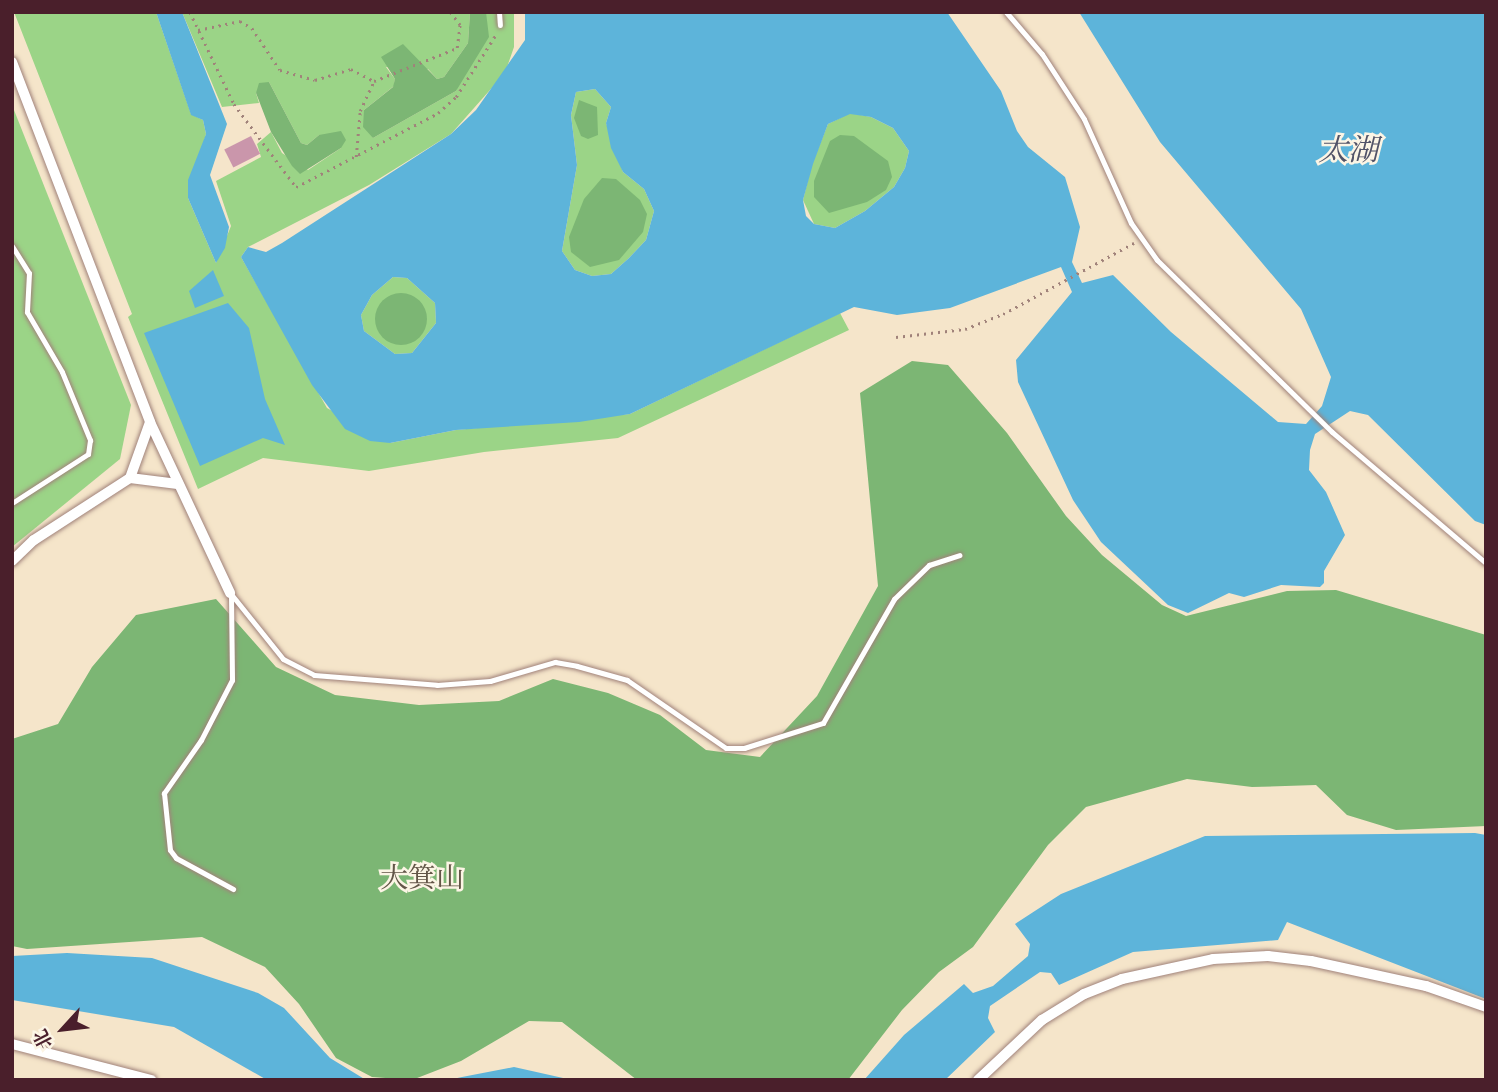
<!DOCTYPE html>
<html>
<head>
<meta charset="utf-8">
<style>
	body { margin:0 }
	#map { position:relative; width:1498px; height:1092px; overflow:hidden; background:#f5e5ca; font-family:"IM FELL English","Noto Serif SC",serif }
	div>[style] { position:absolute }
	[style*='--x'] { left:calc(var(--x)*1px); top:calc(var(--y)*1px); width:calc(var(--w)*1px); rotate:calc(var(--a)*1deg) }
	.green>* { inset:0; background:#9bd487 }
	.forest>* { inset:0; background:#7cb674 }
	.round { border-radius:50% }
	.water>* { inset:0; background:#5db4da }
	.building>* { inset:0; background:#ca96ab; transform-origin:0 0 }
	.path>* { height:2.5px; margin-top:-1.25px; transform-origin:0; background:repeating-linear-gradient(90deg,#a0827a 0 2px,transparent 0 7px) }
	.roads { filter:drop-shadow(0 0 2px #a0827a) drop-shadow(0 0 2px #a0827a) }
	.service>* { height:5px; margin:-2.5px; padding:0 2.5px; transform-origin:2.5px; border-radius:2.5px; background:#fff }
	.minor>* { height:10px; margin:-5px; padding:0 5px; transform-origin:5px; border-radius:5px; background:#fff }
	span { translate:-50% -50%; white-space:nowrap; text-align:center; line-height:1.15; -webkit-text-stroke:5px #fcf5e5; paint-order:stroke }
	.park-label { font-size:28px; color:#625547 }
	.water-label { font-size:30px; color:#515368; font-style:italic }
	.frame { position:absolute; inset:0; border:14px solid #4a1f2b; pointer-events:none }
	.north { position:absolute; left:28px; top:994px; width:70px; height:70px; -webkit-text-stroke:5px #fcf5e5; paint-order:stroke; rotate:243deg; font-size:19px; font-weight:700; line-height:28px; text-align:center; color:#4a1f2b }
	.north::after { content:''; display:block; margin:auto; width:24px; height:32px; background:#4a1f2b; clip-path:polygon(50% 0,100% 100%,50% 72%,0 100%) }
</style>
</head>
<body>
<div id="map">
	<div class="green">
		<div style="clip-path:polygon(14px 12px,156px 12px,191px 114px,203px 120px,206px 134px,188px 198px,216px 263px,231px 226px,216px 181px,261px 157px,257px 144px,271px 132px,282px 153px,308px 170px,341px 148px,319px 135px,307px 145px,301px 143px,269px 82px,256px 93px,259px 103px,222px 107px,182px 12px,470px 12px,468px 43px,444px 77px,437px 79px,428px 69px,386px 67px,395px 79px,394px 86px,364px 110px,373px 138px,456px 91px,486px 12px,514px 12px,514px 47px,505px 73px,451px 134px,369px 185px,248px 247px,241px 257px,327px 408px,390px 443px,456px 430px,630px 414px,840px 313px,849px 330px,618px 438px,484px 452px,369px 471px,263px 458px,198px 489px,128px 317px,132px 314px)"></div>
		<div style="clip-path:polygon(595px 89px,611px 107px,606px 123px,623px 172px,644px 189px,654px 211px,646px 240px,629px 258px,611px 274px,592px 276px,575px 270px,562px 251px,577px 165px,571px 115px,576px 92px)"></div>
		<div style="clip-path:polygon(12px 105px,131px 405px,120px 459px,12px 547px)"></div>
		<div style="clip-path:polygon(850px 113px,871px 117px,893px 128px,909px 151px,905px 168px,894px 187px,865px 211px,835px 228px,814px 224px,803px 200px,812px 164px,828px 124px)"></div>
		<div style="clip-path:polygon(393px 277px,407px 278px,435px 303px,436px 323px,412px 353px,395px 354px,364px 331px,361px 315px,372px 295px)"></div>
	</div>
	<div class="forest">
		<div style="clip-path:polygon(470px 12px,486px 12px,489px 37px,456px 91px,373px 138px,363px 127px,364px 110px,393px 87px,395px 79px,381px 57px,403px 44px,437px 79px,444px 77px,468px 43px)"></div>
		<div style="clip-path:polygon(269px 82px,301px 143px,307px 145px,319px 135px,341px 131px,346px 140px,341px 148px,300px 174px,292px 166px,271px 132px,256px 93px,259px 83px)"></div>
		<div style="clip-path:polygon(579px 100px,597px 107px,598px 135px,588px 139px,581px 136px,574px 118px)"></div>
		<div style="clip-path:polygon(840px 135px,854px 136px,888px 161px,892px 177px,886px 190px,867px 202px,829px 213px,814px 197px,814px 181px,830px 141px)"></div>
		<div style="clip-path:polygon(602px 178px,616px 179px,640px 200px,647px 214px,643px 232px,619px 260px,590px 267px,571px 252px,569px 237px,584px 199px)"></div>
		<div class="round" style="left:375px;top:293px;width:52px;height:52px"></div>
		<div style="clip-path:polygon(912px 361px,948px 365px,1007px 433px,1066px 516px,1102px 555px,1162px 605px,1186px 616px,1287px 591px,1336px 590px,1486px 635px,1486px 826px,1396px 830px,1347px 815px,1316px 785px,1252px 787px,1187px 779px,1086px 807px,1048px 845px,973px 947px,939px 972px,902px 1010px,848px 1080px,637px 1080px,562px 1022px,529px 1021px,461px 1061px,412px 1080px,372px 1077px,336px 1058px,299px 1004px,265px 967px,202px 937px,27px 949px,12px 946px,12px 739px,58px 724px,92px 667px,136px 615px,216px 599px,276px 667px,335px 695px,419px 705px,499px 701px,553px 679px,608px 693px,660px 715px,706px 750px,760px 757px,817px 696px,878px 586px,860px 393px)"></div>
	</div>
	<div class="water">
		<div style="clip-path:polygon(156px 12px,182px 12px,227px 124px,210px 175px,229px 227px,225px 248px,216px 263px,188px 198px,188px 180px,206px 134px,203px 120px,191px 115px)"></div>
		<div style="clip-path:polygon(evenodd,525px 12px,947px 12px,1001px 91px,1017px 131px,1028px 147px,1065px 177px,1080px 227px,1072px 262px,1082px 283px,1113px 275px,1171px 332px,1278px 422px,1306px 424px,1322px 406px,1331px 377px,1301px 309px,1160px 142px,1079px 12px,1486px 12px,1486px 525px,1475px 521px,1368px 415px,1350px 411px,1315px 434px,1310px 450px,1309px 470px,1326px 492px,1345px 535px,1324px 571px,1324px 583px,1320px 587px,1281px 585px,1244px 597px,1229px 593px,1188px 613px,1168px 605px,1101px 542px,1073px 500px,1018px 382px,1016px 360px,1072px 292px,1061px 267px,950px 308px,897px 315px,854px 307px,630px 414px,579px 422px,456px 430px,390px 443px,370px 441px,345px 429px,312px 385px,241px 257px,248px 247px,266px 252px,282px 243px,451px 134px,476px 110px,525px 40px,525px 12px,595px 89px,611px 107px,606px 123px,611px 148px,623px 172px,644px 189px,654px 211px,646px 240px,629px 258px,611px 274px,592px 276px,575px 270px,562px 251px,577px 165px,571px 115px,576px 92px,595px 89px,525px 12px,850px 114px,871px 117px,893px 128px,909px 151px,905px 168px,894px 187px,865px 211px,835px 228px,814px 224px,806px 216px,803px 200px,813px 164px,828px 124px,850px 114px,525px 12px,393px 277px,407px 278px,435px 303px,436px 323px,412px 353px,395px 354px,364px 331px,361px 315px,372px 295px,393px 277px)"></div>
		<div style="clip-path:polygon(213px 270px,224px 296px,195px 308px,189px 291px)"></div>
		<div style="clip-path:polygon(228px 303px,249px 328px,265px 399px,285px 445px,263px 438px,200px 466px,144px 333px)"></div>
		<div style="clip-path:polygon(1475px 833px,1486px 835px,1486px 999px,1287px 922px,1278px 940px,1133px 952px,1059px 985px,1051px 973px,1040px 972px,990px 1006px,988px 1018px,995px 1032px,945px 1080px,864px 1080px,904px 1035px,964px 984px,973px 993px,993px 986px,1028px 956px,1030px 944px,1015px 924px,1061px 894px,1205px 836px)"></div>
		<div style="clip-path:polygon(67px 953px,152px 958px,258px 993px,284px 1008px,330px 1058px,366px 1080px,267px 1080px,174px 1027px,12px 1000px,12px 956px)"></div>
		<div style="clip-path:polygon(514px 1067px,572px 1080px,448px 1080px,462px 1077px)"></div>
	</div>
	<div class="building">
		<div style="left:251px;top:136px;width:20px;height:30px;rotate:63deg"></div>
	</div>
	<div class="path">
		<div style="--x:190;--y:12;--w:102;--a:64.4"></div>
		<div style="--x:234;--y:104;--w:104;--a:53.2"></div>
		<div style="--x:296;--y:187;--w:160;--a:-27.5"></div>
		<div style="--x:438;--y:113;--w:24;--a:-42"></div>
		<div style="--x:456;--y:97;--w:76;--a:-57.4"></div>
		<div style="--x:198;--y:30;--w:43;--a:-12.1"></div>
		<div style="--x:240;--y:21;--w:14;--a:30"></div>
		<div style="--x:252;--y:28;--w:50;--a:56.3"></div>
		<div style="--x:280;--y:70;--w:36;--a:16"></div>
		<div style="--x:315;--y:80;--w:38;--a:-17"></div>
		<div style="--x:351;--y:69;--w:26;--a:28"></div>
		<div style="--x:374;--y:81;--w:89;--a:-21.7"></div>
		<div style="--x:457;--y:48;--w:23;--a:-83"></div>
		<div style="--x:460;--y:25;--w:16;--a:-128"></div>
		<div style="--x:356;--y:157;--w:46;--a:-85"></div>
		<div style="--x:360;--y:111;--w:33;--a:-65"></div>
		<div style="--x:896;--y:337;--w:69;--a:-6.6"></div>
		<div style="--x:965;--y:329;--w:41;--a:-21.5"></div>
		<div style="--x:1003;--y:314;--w:149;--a:-28.5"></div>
	</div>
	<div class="roads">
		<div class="service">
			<div style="--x:499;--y:12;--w:13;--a:86"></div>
			<div style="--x:1006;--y:12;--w:55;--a:49.4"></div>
			<div style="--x:1042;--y:54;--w:77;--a:57.1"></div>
			<div style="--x:1084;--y:119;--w:114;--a:65.7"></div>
			<div style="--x:1131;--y:223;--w:45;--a:54.9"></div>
			<div style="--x:1157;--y:260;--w:245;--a:44.5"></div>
			<div style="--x:1332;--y:432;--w:202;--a:40.4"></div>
			<div style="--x:12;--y:246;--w:32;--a:58"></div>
			<div style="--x:29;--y:273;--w:39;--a:93"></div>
			<div style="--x:27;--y:312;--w:69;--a:59.7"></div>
			<div style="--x:62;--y:372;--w:74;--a:67.6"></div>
			<div style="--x:90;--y:440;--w:14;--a:98"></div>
			<div style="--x:88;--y:454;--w:90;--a:147.2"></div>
			<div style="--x:231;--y:594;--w:83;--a:51.3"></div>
			<div style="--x:283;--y:659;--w:35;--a:27"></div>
			<div style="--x:314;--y:675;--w:123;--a:4.6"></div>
			<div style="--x:437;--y:685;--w:53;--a:-4.3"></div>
			<div style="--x:490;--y:681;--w:68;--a:-16.3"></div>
			<div style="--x:555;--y:662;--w:22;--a:10"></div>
			<div style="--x:577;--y:666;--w:52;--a:15.6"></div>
			<div style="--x:627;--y:680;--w:120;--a:34.5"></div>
			<div style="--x:726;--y:748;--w:18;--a:0"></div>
			<div style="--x:744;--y:748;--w:83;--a:-17.6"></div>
			<div style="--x:823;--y:723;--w:143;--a:-60.2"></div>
			<div style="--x:894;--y:599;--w:49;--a:-44.2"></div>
			<div style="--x:929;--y:565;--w:32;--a:-18"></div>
			<div style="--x:231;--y:596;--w:84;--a:89.3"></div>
			<div style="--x:232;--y:680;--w:68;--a:117.3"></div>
			<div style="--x:201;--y:740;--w:65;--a:124.9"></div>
			<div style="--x:164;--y:793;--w:57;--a:84"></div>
			<div style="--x:170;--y:850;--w:10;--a:53"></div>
			<div style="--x:176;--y:858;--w:65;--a:28.5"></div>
		</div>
		<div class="minor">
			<div style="--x:12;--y:62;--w:386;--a:69"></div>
			<div style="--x:150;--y:422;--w:189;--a:64.9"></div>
			<div style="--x:130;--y:478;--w:48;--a:7.1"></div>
			<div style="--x:12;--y:561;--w:30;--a:-44"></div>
			<div style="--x:34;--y:540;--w:114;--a:-32.9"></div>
			<div style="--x:130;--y:478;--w:59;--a:-70.3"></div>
			<div style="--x:12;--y:1044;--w:144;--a:14.5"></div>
			<div style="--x:978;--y:1080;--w:88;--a:-43.2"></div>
			<div style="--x:1042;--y:1020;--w:49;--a:-31.8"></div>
			<div style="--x:1084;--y:994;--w:41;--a:-21.5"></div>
			<div style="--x:1122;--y:979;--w:93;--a:-12.4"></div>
			<div style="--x:1213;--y:959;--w:55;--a:-3.1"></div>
			<div style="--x:1268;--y:956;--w:43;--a:6.6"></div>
			<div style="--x:1311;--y:961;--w:118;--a:12.3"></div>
			<div style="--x:1426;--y:986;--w:64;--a:19.3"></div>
		</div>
	</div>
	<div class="park-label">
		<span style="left:422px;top:880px">大箕山</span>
	</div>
	<div class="water-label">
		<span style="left:1348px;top:152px">太湖</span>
	</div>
	<div class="frame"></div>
	<div class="north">北</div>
</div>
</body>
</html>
